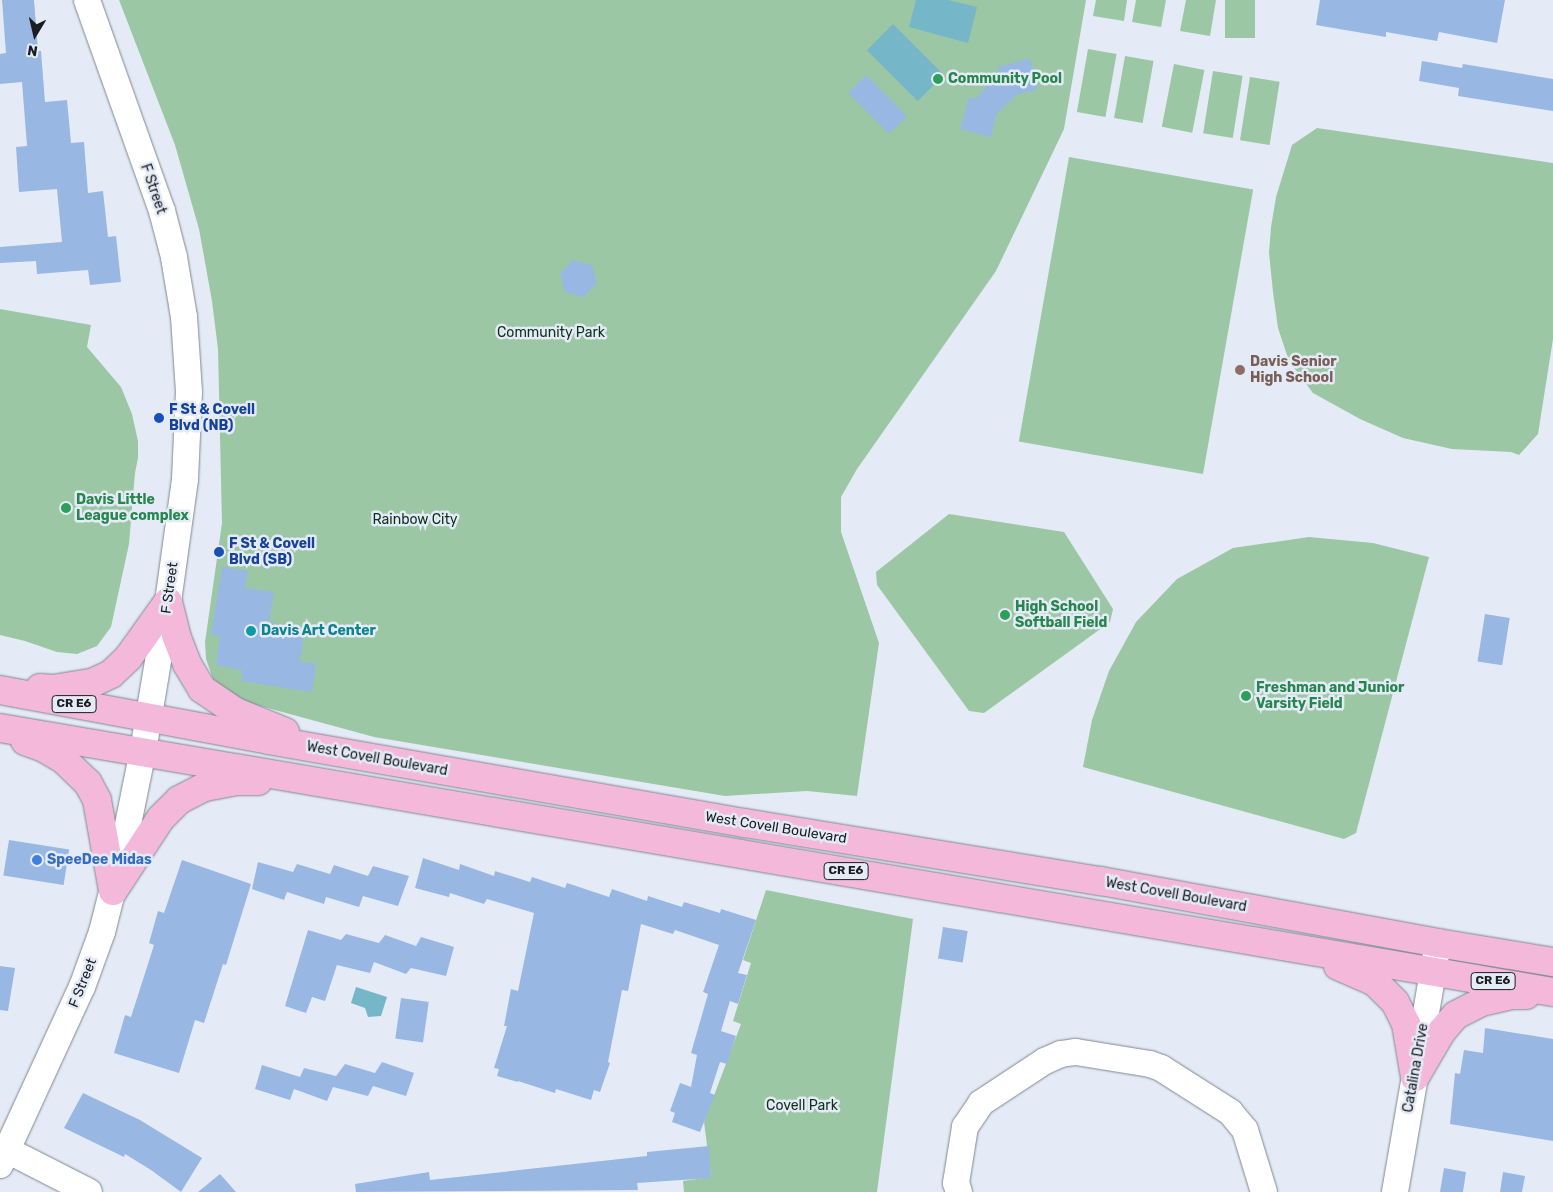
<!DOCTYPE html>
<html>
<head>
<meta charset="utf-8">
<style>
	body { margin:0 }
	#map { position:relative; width:1553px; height:1192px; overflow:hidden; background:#e4ebf6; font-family:Rubik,sans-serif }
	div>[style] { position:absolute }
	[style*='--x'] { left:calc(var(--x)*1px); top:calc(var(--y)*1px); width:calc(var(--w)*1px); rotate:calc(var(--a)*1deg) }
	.green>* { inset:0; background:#9cc7a5; transform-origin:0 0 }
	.water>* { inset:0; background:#75b6c8; transform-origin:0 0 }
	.building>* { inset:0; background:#99b7e3; transform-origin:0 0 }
	.roads { filter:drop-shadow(0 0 1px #808791) drop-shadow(0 0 1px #808791) }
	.minor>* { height:26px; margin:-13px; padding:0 13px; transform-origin:13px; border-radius:13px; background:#fff }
	.major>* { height:28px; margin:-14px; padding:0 14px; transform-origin:14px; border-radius:14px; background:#f3b8da }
	.dots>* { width:14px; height:14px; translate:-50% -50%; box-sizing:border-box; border:2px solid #e4ebf6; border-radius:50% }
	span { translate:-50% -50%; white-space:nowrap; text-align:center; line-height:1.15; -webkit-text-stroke:5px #e4ebf6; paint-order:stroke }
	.shield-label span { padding:1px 4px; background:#e4ebf6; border:1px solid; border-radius:4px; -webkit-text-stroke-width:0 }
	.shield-label { font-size:12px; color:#1b1e21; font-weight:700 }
	.leisure-label { font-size:14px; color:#27864d; font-weight:700 }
	.left { translate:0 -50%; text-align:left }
	.street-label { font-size:14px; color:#1b1e21 }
	.park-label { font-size:14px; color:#0d3119 }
	.education-label { font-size:14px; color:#785e54; font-weight:700 }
	.transit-label { font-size:14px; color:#164399; font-weight:700 }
	.culture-label { font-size:14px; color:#0d838f; font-weight:700 }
	.shop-label { font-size:14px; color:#366cbe; font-weight:700 }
	.north { position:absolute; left:10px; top:10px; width:50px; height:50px; -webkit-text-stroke:4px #e4ebf6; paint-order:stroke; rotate:189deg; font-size:14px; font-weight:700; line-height:20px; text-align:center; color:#1b1e21 }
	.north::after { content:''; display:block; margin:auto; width:18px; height:22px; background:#1b1e21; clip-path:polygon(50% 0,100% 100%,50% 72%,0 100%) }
</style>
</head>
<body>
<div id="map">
	<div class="green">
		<div style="clip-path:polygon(119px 0,1086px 0,1064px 129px,996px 271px,857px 469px,841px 497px,841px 532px,879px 643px,857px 796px,807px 791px,725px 796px,374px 737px,235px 699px,220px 689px,213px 679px,206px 659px,205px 642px,222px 523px,218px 349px,212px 301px,199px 229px,175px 145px)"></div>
		<div style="clip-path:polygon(1096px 0,1127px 0,1124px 21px,1093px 16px)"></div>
		<div style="clip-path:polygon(1136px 0,1166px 0,1161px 27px,1132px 22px)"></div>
		<div style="clip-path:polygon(1186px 0,1216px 0,1210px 36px,1180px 31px)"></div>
		<div style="left:1225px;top:0;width:30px;height:38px"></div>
		<div style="left:1088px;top:49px;width:29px;height:64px;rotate:10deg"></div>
		<div style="left:1125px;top:56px;width:29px;height:63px;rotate:10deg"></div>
		<div style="left:1174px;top:64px;width:31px;height:64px;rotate:11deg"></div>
		<div style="left:1213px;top:71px;width:30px;height:63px;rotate:9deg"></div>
		<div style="left:1250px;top:77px;width:30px;height:64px;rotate:9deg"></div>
		<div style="clip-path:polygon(1317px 128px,1553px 163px,1553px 339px,1538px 434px,1519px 455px,1511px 452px,1452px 449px,1403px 438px,1360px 419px,1313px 393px,1289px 361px,1278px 328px,1273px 292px,1269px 253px,1271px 227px,1276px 197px,1292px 145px)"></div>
		<div style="left:1069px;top:157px;width:187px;height:289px;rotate:10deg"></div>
		<div style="clip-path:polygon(0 309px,91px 325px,87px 347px,121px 387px,132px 414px,138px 441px,138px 458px,135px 473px,129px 544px,111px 627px,97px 646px,77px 654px,57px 652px,25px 641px,0 635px)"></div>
		<div style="clip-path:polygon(949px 514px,1064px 532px,1113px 609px,1110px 622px,984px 713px,969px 711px,877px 585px,876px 572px)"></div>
		<div style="clip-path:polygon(1309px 537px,1373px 543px,1429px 557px,1356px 833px,1344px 839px,1083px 767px,1092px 720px,1109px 671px,1136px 622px,1177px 579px,1233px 548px)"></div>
		<div style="clip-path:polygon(766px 890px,913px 919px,877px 1192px,684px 1192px,683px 1181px,711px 1177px,704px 1122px,741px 1024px,733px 1021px,751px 963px,743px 960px)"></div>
	</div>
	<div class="water">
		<div style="clip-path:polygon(916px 0,948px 0,977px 7px,968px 43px,909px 27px)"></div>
		<div style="left:893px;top:24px;width:72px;height:37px;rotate:45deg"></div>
		<div style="clip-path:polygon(356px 987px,387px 997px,381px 1016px,368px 1017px,365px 1008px,351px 1003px)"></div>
	</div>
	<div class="building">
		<div style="clip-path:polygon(2px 0,34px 0,38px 51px,41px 51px,45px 102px,67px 100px,71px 143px,84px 142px,88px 193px,103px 191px,108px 237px,116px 236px,121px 282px,90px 285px,88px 270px,37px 274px,36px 261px,0 263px,0 247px,62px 242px,57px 189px,19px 192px,16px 147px,27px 146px,22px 82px,0 84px,0 54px,6px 53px)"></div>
		<div style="clip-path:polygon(1320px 0,1505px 0,1497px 43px,1439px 32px,1437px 41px,1386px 32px,1386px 37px,1316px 25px)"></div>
		<div style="clip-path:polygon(1030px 58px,1038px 89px,1016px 95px,996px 115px,991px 137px,960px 129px,969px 97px,976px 99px,989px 83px,1001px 80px,998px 67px)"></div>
		<div style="clip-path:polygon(1422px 61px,1462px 68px,1463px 64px,1553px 79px,1553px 111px,1458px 96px,1459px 88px,1419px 81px)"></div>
		<div style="left:866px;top:75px;width:58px;height:25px;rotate:45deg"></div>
		<div style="clip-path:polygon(572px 260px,592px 265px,597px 283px,583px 297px,565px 292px,560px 274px)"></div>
		<div style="clip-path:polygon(222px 567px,248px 571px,245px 588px,274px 592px,269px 622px,277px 623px,276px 629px,304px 633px,300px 662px,316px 664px,312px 692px,241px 681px,242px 670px,216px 665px,220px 636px,211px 635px)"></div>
		<div style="left:1485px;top:614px;width:25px;height:48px;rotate:9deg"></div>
		<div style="left:9px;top:840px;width:61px;height:36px;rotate:9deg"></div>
		<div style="clip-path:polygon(423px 858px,459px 870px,460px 864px,494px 876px,495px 871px,530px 882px,532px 877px,565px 888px,567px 883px,609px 897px,612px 889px,647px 901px,648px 896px,682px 907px,684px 902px,720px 913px,721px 909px,756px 920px,738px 973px,747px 975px,738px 1004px,730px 1001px,721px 1031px,736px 1036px,727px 1064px,720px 1062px,710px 1093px,715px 1095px,700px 1132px,672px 1122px,675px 1113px,670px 1111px,680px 1083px,691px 1087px,697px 1055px,691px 1053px,708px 994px,703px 992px,719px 945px,675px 930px,673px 934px,641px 924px,628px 991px,622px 990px,608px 1062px,610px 1063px,600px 1092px,594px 1090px,591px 1100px,556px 1089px,555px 1093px,518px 1081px,518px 1082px,497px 1076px,499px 1069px,494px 1068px,507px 1026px,504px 1026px,511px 989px,518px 991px,534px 913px,487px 899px,484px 904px,450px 893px,449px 897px,415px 888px)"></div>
		<div style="clip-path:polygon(182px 860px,251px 884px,226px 965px,223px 964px,204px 1023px,195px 1020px,179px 1073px,114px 1053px,125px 1015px,131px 1017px,154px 945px,149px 943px,158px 911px,164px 913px)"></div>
		<div style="clip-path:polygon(258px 862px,293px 872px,297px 864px,330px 874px,334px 865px,368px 876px,373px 866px,409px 876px,398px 906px,363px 896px,359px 907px,326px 897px,324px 904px,287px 892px,284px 900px,252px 889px)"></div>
		<div style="left:943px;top:927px;width:25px;height:32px;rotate:9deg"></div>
		<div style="clip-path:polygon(308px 930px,341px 940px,346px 934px,379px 943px,385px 935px,416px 946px,421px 937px,454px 947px,446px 976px,411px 968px,406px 974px,374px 962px,370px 973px,337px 965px,325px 1001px,312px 997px,306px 1013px,285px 1006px)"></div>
		<div style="clip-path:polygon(0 966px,15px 968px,8px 1011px,0 1010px)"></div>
		<div style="left:401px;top:998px;width:28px;height:41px;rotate:8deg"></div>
		<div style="clip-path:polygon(1485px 1028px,1553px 1039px,1553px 1141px,1450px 1124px,1455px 1073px,1460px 1074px,1464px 1050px,1483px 1053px)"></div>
		<div style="clip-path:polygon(382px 1062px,414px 1073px,406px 1096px,373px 1086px,368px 1096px,333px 1087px,327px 1101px,294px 1089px,290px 1100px,255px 1089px,262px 1065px,300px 1077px,304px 1068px,336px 1076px,345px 1064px,375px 1073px)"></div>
		<div style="clip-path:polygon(83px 1093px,140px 1120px,202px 1158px,181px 1192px,151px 1170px,125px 1154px,124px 1157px,64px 1128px)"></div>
		<div style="clip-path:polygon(709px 1146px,711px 1178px,637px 1183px,638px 1190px,356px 1192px,355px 1184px,429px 1172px,430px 1180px,647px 1156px,647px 1152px)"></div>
		<div style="clip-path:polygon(1444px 1168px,1466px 1172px,1463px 1192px,1440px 1192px)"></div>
		<div style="clip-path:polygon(1503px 1172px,1525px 1176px,1522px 1192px,1500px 1192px)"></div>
		<div style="clip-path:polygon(220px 1174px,236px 1192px,198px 1192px)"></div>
	</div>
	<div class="roads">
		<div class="minor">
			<div style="--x:7;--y:1150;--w:92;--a:27.1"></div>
			<div style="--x:0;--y:1165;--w:196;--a:-65.3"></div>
			<div style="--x:82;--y:987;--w:59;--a:-70"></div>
			<div style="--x:102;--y:932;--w:86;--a:-75.8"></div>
			<div style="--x:123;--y:849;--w:100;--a:-78.5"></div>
			<div style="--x:143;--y:751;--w:151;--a:-80.5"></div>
			<div style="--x:168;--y:602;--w:124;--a:-82.1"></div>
			<div style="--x:185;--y:479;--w:87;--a:-87.4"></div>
			<div style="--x:189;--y:392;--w:75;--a:-93.8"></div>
			<div style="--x:184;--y:317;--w:61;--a:-99.5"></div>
			<div style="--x:174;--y:257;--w:48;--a:-104.6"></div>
			<div style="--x:162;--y:211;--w:224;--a:-109.6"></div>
			<div style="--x:959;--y:1192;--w:9;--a:-108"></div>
			<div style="--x:956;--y:1183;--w:57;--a:-80.9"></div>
			<div style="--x:965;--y:1127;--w:29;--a:-56"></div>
			<div style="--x:981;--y:1103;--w:77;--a:-33.3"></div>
			<div style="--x:1045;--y:1061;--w:17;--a:-24"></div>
			<div style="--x:1061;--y:1054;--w:15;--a:-8"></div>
			<div style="--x:1076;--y:1052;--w:75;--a:9.2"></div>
			<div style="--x:1150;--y:1064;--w:12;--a:20"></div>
			<div style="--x:1161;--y:1068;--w:82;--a:32.5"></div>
			<div style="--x:1230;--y:1112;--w:23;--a:50"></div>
			<div style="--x:1245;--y:1130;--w:65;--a:73"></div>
			<div style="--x:1395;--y:1192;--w:247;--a:-80.2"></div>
		</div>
		<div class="major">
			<div style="--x:168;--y:602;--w:34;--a:76"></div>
			<div style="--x:176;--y:635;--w:31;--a:69"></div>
			<div style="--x:187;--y:664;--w:29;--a:59"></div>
			<div style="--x:202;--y:689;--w:41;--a:34.1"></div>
			<div style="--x:236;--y:712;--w:53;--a:22.2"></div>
			<div style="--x:40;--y:688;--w:13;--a:4"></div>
			<div style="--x:53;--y:689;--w:39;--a:-9"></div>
			<div style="--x:92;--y:683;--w:21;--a:-25"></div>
			<div style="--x:111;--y:674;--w:23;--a:-43"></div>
			<div style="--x:128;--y:658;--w:69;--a:-54.5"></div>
			<div style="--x:0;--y:690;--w:274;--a:10.5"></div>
			<div style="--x:269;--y:740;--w:483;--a:9.9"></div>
			<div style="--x:745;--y:823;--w:361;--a:9.3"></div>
			<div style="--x:1101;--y:881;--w:343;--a:10.4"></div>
			<div style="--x:1438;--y:943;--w:117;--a:9.4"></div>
			<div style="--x:0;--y:728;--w:1575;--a:9.65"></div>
			<div style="--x:25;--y:741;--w:20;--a:20"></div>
			<div style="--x:44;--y:748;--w:23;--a:31"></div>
			<div style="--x:64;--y:760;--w:33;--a:44"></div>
			<div style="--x:88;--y:783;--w:19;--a:62"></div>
			<div style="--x:97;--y:800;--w:92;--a:80"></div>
			<div style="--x:113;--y:891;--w:87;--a:-56.7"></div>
			<div style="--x:161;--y:818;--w:25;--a:-45"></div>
			<div style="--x:179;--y:800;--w:29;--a:-27"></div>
			<div style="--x:205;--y:787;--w:32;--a:-11"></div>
			<div style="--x:236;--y:781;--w:22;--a:0"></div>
			<div style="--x:1338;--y:966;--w:40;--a:23.4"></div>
			<div style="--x:1375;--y:982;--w:28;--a:45"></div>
			<div style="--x:1395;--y:1002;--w:25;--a:63"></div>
			<div style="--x:1406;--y:1024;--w:54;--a:80.4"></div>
			<div style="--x:1415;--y:1077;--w:53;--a:-59.6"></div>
			<div style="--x:1442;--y:1031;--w:21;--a:-49"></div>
			<div style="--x:1456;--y:1015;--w:28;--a:-27"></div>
			<div style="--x:1481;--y:1002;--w:31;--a:-13"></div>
			<div style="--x:1511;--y:995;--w:15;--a:0"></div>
		</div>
	</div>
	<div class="dots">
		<div style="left:938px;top:79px;background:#2e9e5b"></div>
		<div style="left:1240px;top:370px;background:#8d6e63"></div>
		<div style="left:159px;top:418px;background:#1a4fb4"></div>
		<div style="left:66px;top:508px;background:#2e9e5b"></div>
		<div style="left:219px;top:552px;background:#1a4fb4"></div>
		<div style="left:1005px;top:615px;background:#2e9e5b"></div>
		<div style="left:251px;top:631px;background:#0f9aa8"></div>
		<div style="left:1246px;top:696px;background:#2e9e5b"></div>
		<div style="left:37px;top:860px;background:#3f7fe0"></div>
	</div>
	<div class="shield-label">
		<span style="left:74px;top:704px">CR E6</span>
		<span style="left:846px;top:871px">CR E6</span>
		<span style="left:1493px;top:981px">CR E6</span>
	</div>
	<div class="leisure-label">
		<span class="left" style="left:948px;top:79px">Community Pool</span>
		<span class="left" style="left:76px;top:508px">Davis Little<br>League complex</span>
		<span class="left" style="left:1015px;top:615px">High School<br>Softball Field</span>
		<span class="left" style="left:1256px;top:696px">Freshman and Junior<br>Varsity Field</span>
	</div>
	<div class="street-label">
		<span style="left:153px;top:189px;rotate:71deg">F Street</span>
		<span style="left:170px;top:588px;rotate:-82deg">F Street</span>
		<span style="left:377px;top:759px;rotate:10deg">West Covell Boulevard</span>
		<span style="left:776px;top:828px;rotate:9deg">West Covell Boulevard</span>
		<span style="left:1176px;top:895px;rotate:10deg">West Covell Boulevard</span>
		<span style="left:83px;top:983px;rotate:-68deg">F Street</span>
		<span style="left:1416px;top:1068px;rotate:-80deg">Catalina Drive</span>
	</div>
	<div class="park-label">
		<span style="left:551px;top:333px">Community Park</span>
		<span style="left:415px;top:520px">Rainbow City</span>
		<span style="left:802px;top:1106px">Covell Park</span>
	</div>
	<div class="education-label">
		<span class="left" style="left:1250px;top:370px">Davis Senior<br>High School</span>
	</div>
	<div class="transit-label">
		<span class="left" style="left:169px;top:418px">F St &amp; Covell<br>Blvd (NB)</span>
		<span class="left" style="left:229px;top:552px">F St &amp; Covell<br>Blvd (SB)</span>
	</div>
	<div class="culture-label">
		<span class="left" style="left:261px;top:631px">Davis Art Center</span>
	</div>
	<div class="shop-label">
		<span class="left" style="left:47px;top:860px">SpeeDee Midas</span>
	</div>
	<div class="north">N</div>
</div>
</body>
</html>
